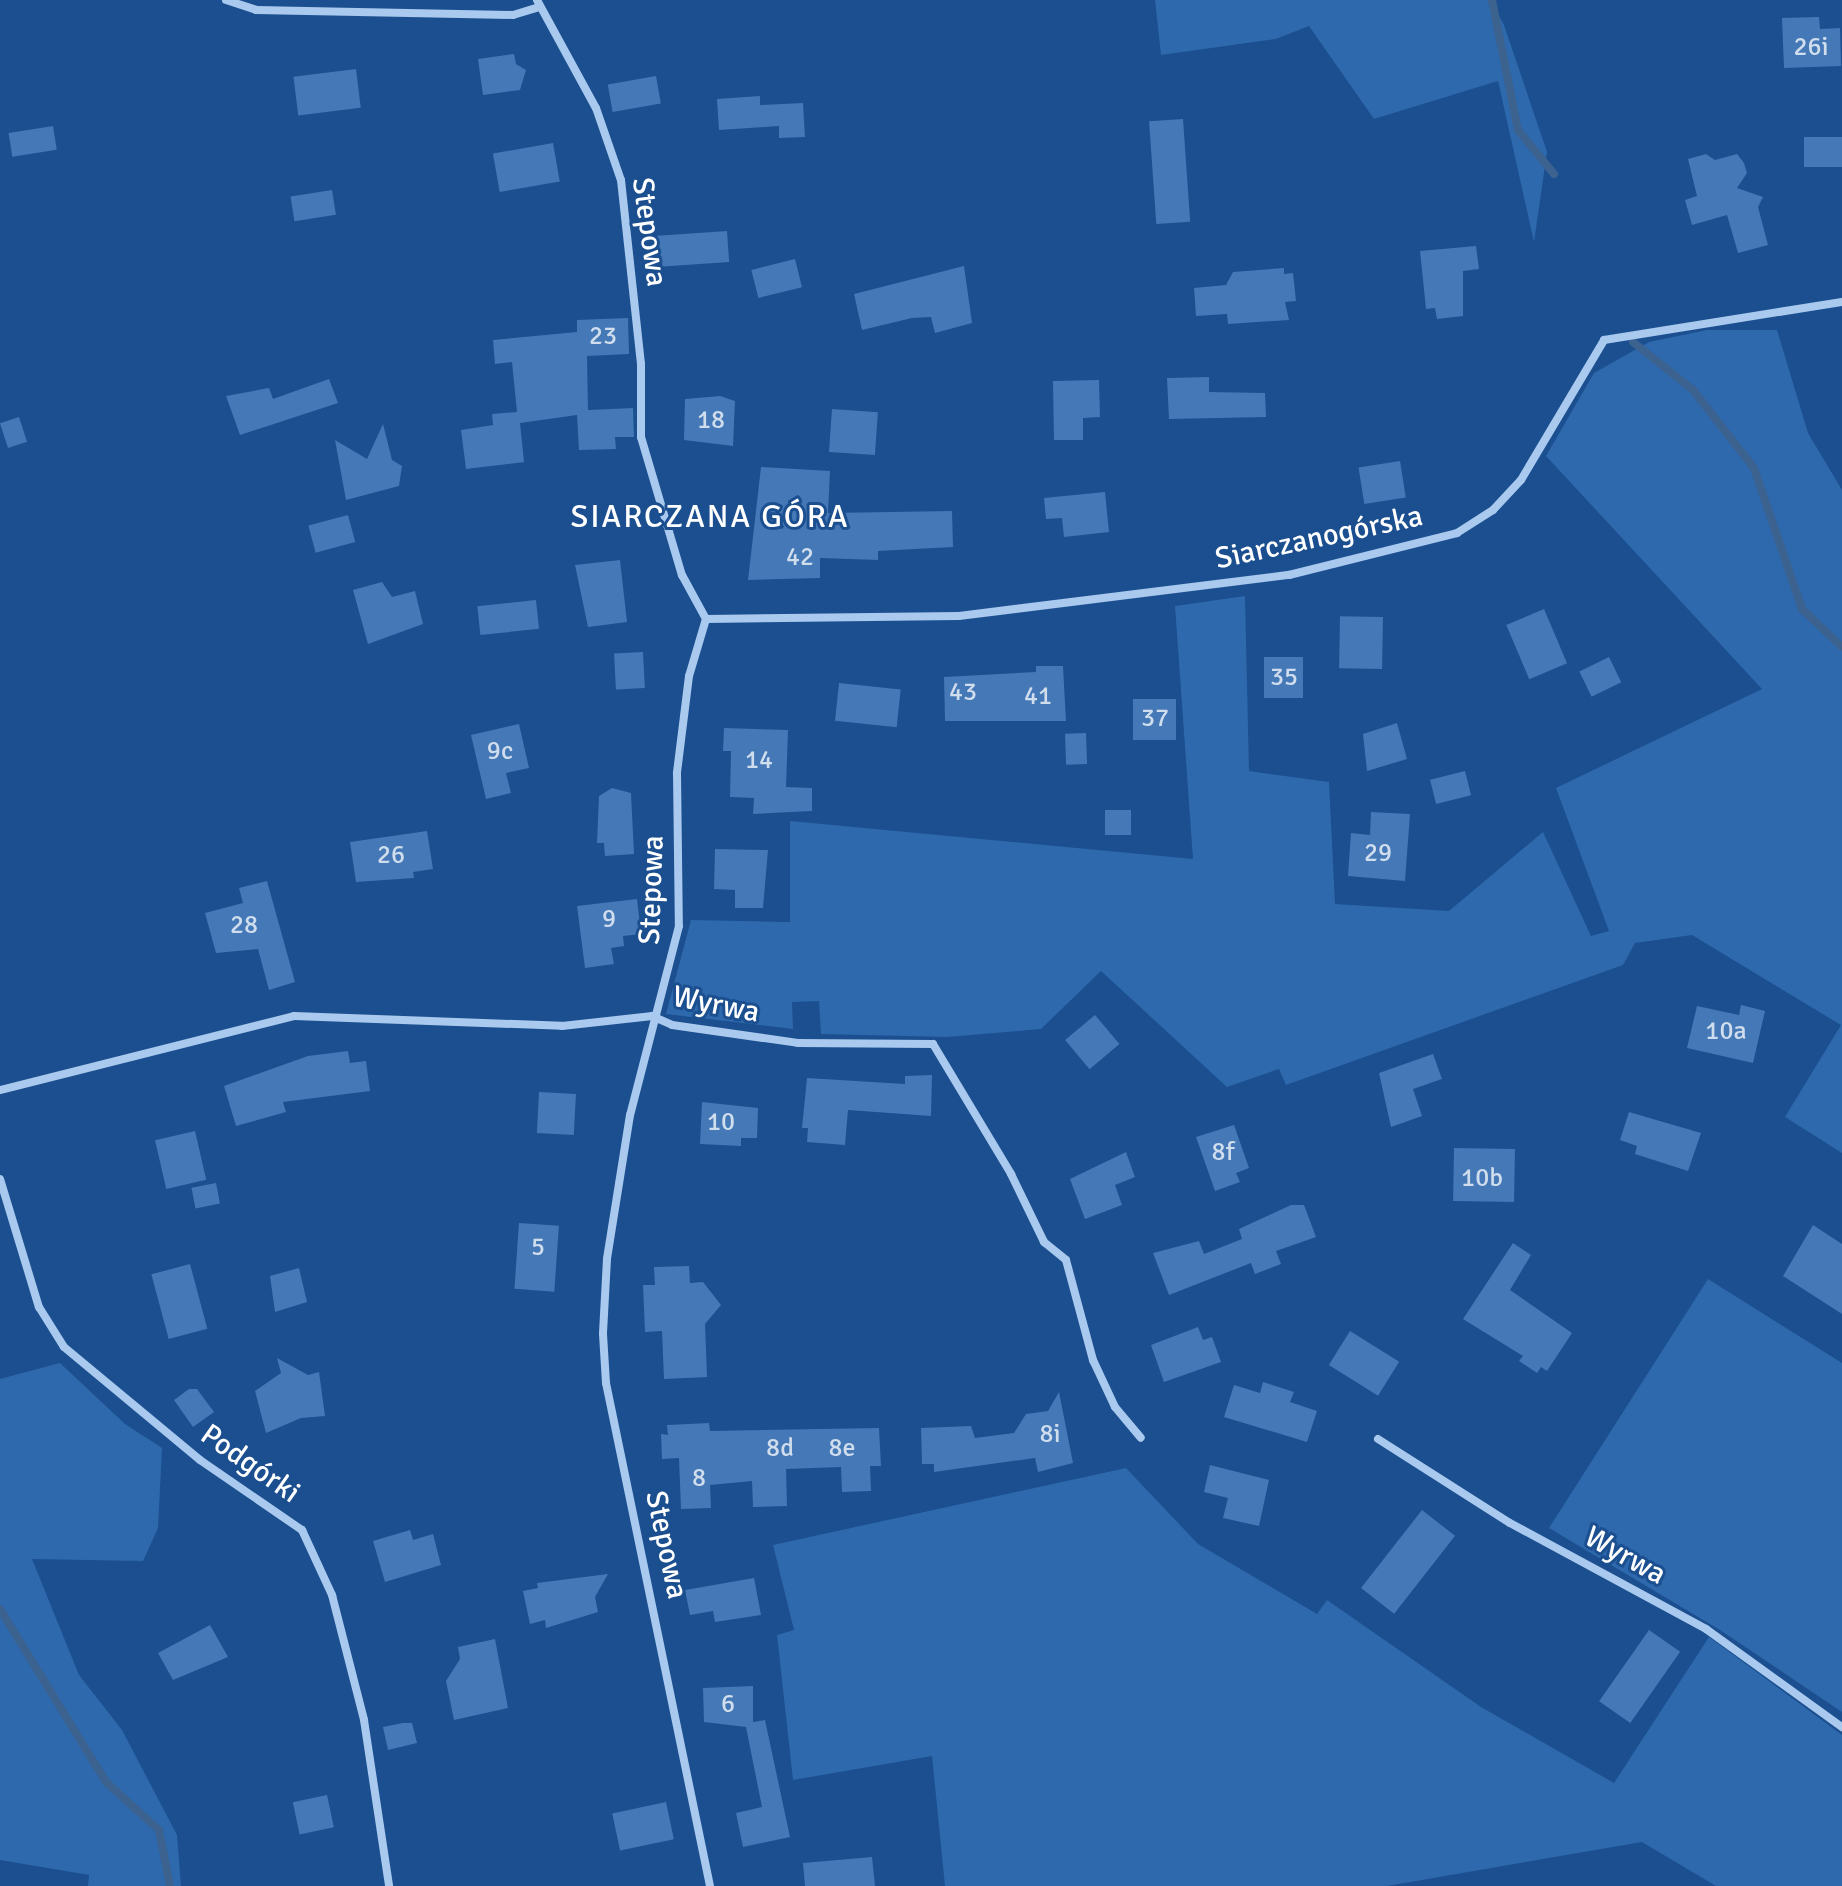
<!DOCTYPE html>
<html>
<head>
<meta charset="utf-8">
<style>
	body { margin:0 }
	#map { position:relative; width:1842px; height:1886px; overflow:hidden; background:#1b4f8f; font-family:Signika,sans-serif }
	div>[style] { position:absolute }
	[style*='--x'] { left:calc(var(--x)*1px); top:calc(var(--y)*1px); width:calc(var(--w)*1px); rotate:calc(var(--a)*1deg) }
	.green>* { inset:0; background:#2e69ad }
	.stream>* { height:8px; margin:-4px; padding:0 4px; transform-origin:4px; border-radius:4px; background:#3c6290 }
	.building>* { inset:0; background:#4478b7; transform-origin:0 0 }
	.street>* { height:8px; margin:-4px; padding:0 4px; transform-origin:4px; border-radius:4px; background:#a9c9ee }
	span { translate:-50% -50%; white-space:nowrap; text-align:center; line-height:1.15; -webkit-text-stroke:6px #1b4f8f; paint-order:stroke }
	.number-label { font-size:26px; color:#d0dded }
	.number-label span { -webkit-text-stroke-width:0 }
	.street-label { font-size:30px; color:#fff }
	.neighbourhood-label { font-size:32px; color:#fff; letter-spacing:2px }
</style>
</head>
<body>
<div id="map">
	<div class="green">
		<div style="clip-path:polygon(1155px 0,1490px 0,1504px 25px,1547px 152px,1534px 242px,1498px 81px,1374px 119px,1309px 26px,1276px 39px,1161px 55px)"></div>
		<div style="clip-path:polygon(1707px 330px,1777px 330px,1808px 433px,1842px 490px,1842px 1153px,1785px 1117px,1841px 1025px,1692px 935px,1635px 943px,1623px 965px,1286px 1085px,1279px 1069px,1227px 1087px,1101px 971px,1041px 1029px,947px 1037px,821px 1034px,819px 1001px,792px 1002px,793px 1029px,666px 1014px,691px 920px,790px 922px,790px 821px,1193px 859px,1175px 606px,1245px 596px,1249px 771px,1329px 782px,1335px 904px,1449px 911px,1543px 832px,1591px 936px,1609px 931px,1556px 788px,1762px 689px,1546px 456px,1594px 373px,1649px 342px)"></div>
		<div style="clip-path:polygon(1708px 1279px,1842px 1363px,1842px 1712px,1720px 1630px,1549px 1528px)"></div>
		<div style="clip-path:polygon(60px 1363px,125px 1424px,162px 1448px,158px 1528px,143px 1561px,32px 1559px,79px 1675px,122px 1730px,177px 1835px,181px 1886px,88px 1886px,89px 1875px,0 1860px,0 1379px)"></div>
		<div style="clip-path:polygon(1126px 1468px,1198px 1544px,1317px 1614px,1327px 1600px,1481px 1707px,1614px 1783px,1709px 1637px,1842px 1735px,1842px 1886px,1716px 1886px,1642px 1842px,1387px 1886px,945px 1886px,932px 1756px,793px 1780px,777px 1635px,794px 1630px,773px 1545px)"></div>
	</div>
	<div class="stream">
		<div style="--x:1492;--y:0;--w:133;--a:78.7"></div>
		<div style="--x:1518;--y:130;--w:57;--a:50.7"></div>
		<div style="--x:1633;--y:342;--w:77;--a:38.7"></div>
		<div style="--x:1693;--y:390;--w:99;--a:52"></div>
		<div style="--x:1754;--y:468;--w:149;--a:71.2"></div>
		<div style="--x:1802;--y:609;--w:55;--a:43.5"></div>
		<div style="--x:0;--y:1609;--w:203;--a:58.5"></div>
		<div style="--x:106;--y:1782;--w:72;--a:42.2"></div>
		<div style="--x:159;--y:1830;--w:57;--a:78.9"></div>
	</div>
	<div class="building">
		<div style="clip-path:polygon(1819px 17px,1820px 29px,1840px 28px,1841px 66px,1784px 68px,1782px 18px)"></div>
		<div style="clip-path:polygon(514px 54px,516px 64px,526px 70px,520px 90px,483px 95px,478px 59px)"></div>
		<div style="left:356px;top:69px;width:39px;height:63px;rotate:83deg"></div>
		<div style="left:656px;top:76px;width:28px;height:49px;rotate:80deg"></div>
		<div style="clip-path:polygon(760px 96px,760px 105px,803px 103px,805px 137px,779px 138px,779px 126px,719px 130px,717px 99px)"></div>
		<div style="left:1183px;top:119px;width:103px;height:34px;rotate:86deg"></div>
		<div style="left:53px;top:126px;width:24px;height:45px;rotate:81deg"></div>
		<div style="left:1842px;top:137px;width:30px;height:38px;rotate:90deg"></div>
		<div style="left:553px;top:143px;width:39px;height:61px;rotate:80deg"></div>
		<div style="clip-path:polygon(1706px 154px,1715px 160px,1737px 154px,1744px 163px,1747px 173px,1737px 188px,1763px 197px,1758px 207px,1768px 245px,1738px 253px,1727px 215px,1692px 225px,1685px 200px,1697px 196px,1688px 159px)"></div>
		<div style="left:332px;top:190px;width:25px;height:42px;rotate:81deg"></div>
		<div style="left:727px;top:231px;width:31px;height:73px;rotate:86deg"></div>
		<div style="clip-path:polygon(1476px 246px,1479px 269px,1463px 271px,1463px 316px,1437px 319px,1435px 308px,1426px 309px,1420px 251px)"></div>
		<div style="left:795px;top:259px;width:29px;height:45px;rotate:76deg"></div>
		<div style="clip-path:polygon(964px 266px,972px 323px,935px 333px,931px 317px,912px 318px,862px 330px,854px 294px)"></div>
		<div style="clip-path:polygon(1284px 268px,1284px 274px,1293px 273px,1296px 301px,1285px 302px,1289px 320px,1228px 324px,1227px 314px,1196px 316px,1194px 288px,1226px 285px,1233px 272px)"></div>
		<div style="clip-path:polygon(628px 318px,629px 354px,587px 356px,588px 410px,633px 408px,634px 437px,615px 437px,616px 449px,579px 450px,577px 415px,520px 423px,524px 462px,466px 469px,461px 430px,493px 425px,492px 414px,517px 412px,512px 362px,495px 364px,493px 340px,577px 332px,577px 320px)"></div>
		<div style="clip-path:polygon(1209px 377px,1209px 392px,1265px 393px,1266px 417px,1169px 419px,1167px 378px)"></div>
		<div style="clip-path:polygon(329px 379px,338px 403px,240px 435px,226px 396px,269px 388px,273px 399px)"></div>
		<div style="clip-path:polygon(1099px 380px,1100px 417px,1083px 418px,1083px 440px,1054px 440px,1053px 381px)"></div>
		<div style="clip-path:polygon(720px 396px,735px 401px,733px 446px,684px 440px,685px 399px)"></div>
		<div style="left:832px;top:409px;width:46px;height:43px;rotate:4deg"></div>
		<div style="left:19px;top:417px;width:26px;height:20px;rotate:72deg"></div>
		<div style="clip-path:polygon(383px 424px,392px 460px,402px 466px,399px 486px,346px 500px,335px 440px,367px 459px)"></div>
		<div style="left:1400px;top:461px;width:37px;height:42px;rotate:81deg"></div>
		<div style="clip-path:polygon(761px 467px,830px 471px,828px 513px,952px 511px,953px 547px,878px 551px,878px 560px,820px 558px,820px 578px,748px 580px)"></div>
		<div style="clip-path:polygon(1105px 492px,1109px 532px,1064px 537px,1062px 518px,1046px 519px,1044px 498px)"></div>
		<div style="left:348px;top:515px;width:28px;height:41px;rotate:75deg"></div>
		<div style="clip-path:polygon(620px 560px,627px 622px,588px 627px,575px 565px)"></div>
		<div style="clip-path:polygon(382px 582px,392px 597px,415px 591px,423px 624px,368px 644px,353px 590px)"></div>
		<div style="left:536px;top:600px;width:29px;height:59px;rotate:84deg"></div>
		<div style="left:1544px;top:609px;width:59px;height:41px;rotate:67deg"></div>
		<div style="left:1383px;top:617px;width:52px;height:43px;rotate:91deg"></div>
		<div style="left:643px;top:652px;width:36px;height:29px;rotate:87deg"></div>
		<div style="left:1303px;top:657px;width:41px;height:39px;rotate:90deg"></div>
		<div style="left:1609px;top:657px;width:28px;height:33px;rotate:64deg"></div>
		<div style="clip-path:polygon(1036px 666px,1063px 666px,1066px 721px,945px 721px,944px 677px,1036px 672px)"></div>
		<div style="left:839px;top:683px;width:62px;height:38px;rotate:6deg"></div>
		<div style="left:1133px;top:699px;width:43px;height:41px"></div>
		<div style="clip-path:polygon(1397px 723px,1407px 759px,1367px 771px,1363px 734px)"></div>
		<div style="clip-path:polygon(519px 724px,529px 768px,506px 773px,511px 793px,486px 799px,471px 735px)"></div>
		<div style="clip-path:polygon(724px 728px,788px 730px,786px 787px,812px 788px,812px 811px,753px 814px,754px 798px,730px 797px,731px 751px,723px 751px)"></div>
		<div style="left:1086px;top:733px;width:31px;height:21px;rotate:88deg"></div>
		<div style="left:1465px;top:771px;width:25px;height:36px;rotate:76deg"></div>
		<div style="clip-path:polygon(612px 788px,631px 793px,634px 854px,605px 856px,604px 843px,597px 843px,599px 796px)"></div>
		<div style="left:1105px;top:810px;width:26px;height:25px"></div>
		<div style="clip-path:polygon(1371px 812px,1410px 814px,1405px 881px,1348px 876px,1351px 833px,1370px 835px)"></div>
		<div style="clip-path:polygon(427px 831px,433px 869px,413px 872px,414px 878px,356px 882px,350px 842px)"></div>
		<div style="clip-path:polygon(715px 849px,768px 850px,763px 908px,735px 908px,735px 890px,714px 889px)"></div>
		<div style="clip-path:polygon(267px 881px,295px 982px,269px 990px,258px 949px,216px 953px,205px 913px,243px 903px,239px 888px)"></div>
		<div style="clip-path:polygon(637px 899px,641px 934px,623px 936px,624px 946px,611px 948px,614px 964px,585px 968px,577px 906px)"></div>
		<div style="clip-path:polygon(1741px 1005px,1765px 1011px,1753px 1063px,1687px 1048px,1697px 1006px,1739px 1015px)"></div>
		<div style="left:1095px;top:1015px;width:38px;height:39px;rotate:50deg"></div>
		<div style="clip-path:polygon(348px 1051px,350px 1063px,366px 1061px,370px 1091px,283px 1102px,286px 1112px,236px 1126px,224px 1086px,308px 1056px)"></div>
		<div style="clip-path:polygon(1433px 1054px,1442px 1079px,1413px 1089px,1422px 1116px,1391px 1127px,1379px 1073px)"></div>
		<div style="clip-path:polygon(932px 1075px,931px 1116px,848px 1110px,845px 1145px,807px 1142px,808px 1128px,802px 1128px,807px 1078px,905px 1084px,905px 1076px)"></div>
		<div style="left:539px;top:1092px;width:37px;height:41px;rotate:3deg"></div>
		<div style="clip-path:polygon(702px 1102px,758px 1108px,757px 1138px,741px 1138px,741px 1146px,700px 1144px)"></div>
		<div style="clip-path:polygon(1629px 1112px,1701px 1133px,1688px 1171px,1635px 1154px,1637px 1146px,1620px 1140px)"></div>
		<div style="clip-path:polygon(1234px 1125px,1249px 1168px,1236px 1173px,1240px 1182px,1215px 1191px,1196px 1137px)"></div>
		<div style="left:195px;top:1131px;width:50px;height:41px;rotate:77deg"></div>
		<div style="left:1454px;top:1148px;width:61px;height:53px;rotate:1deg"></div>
		<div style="clip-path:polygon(1126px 1152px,1135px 1177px,1115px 1185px,1122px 1205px,1085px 1219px,1070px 1179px)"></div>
		<div style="left:216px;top:1183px;width:21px;height:25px;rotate:79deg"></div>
		<div style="clip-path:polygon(1291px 1205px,1304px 1205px,1316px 1237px,1276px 1251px,1281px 1264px,1255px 1274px,1251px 1263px,1169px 1295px,1153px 1253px,1199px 1241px,1204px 1254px,1242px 1239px,1239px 1229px)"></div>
		<div style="left:519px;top:1223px;width:40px;height:66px;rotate:4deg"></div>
		<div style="clip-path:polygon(1813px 1225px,1842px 1244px,1842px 1314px,1783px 1276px)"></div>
		<div style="clip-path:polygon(1513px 1243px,1531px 1255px,1510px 1290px,1572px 1333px,1547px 1371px,1541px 1367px,1537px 1373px,1519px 1361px,1523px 1356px,1463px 1319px)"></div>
		<div style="left:190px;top:1264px;width:67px;height:40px;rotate:75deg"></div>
		<div style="clip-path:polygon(689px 1266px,690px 1283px,703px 1282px,721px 1305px,705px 1324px,707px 1377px,664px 1379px,662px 1331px,645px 1332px,643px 1285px,655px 1285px,654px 1267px)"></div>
		<div style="clip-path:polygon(299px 1268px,307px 1302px,275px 1312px,270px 1276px)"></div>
		<div style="clip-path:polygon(1198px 1327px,1203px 1340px,1212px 1337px,1221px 1362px,1164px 1382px,1151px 1345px)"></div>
		<div style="left:1350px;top:1331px;width:58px;height:40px;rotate:32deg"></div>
		<div style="clip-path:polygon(277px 1358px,308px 1375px,319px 1372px,325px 1416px,301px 1418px,266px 1433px,255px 1391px,281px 1373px)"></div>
		<div style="clip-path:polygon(1263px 1382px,1294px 1392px,1290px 1402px,1317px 1411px,1307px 1442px,1224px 1417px,1234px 1385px,1260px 1393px)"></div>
		<div style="clip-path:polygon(189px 1389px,197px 1389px,214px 1412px,193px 1427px,174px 1400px)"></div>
		<div style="clip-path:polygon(1059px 1392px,1073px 1463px,1038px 1472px,1035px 1458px,934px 1472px,934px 1464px,922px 1464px,921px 1428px,971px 1426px,975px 1438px,1014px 1433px,1026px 1414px,1048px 1411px)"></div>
		<div style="clip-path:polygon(709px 1423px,710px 1431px,879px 1428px,881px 1466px,870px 1466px,871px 1491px,842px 1492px,841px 1467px,786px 1469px,787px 1506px,753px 1507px,752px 1481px,710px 1485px,711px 1508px,681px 1509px,679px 1458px,662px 1459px,661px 1434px,668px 1435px,667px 1425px)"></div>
		<div style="clip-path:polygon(1210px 1465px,1269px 1480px,1259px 1526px,1223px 1518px,1228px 1498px,1204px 1492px)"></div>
		<div style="left:1422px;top:1510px;width:42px;height:99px;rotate:38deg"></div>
		<div style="clip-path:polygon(410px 1530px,413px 1540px,433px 1534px,441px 1565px,385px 1582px,373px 1541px)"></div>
		<div style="clip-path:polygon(608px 1574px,595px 1597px,598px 1612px,546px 1628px,545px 1620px,530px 1624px,523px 1591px,538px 1588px,537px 1583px)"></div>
		<div style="clip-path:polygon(754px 1578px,761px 1615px,715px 1622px,713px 1611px,690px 1615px,685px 1590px)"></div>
		<div style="clip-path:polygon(210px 1625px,228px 1657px,173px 1680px,158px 1653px)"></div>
		<div style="left:1649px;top:1630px;width:38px;height:87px;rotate:35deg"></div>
		<div style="clip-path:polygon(495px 1639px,508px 1708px,454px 1720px,446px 1681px,460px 1659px,458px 1647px)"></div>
		<div style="clip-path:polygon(753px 1686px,753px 1722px,765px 1720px,790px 1837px,743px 1847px,736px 1813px,762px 1807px,746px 1727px,704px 1722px,703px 1688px)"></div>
		<div style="clip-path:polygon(403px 1723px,412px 1723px,417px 1743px,388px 1750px,383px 1727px)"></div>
		<div style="left:327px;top:1795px;width:33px;height:35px;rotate:78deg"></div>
		<div style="left:666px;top:1802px;width:38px;height:55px;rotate:78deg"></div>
		<div style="clip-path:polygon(872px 1857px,875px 1886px,805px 1886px,803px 1863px)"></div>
	</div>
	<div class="street">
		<div style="--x:226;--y:0;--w:32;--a:18"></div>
		<div style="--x:256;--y:10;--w:257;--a:1.1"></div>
		<div style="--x:513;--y:15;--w:28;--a:-17"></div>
		<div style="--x:537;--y:0;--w:123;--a:61.4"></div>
		<div style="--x:596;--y:108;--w:76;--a:70.9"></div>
		<div style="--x:621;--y:180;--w:185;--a:83.8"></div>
		<div style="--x:641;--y:364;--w:73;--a:90"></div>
		<div style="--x:641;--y:437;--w:144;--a:73.5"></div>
		<div style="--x:682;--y:575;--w:50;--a:61.4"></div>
		<div style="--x:706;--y:619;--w:59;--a:106.6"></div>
		<div style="--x:689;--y:676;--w:98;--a:97.1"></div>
		<div style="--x:677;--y:773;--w:153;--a:89.3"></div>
		<div style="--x:679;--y:926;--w:195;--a:104.5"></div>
		<div style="--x:630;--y:1115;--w:146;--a:99.1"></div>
		<div style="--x:607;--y:1259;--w:75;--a:93.1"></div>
		<div style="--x:603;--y:1334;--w:49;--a:86.5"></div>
		<div style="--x:606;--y:1383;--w:514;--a:78.32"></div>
		<div style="--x:706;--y:619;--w:253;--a:-0.7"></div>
		<div style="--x:959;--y:616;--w:333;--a:-7.1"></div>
		<div style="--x:1289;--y:575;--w:173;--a:-14"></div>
		<div style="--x:1457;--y:533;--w:43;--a:-32.6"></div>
		<div style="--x:1493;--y:510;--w:41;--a:-47"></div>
		<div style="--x:1521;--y:480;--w:163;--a:-59.3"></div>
		<div style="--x:1604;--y:340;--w:241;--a:-9.1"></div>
		<div style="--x:0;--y:1090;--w:303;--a:-14.1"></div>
		<div style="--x:294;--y:1016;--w:268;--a:2.1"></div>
		<div style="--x:562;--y:1026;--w:91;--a:-6.3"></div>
		<div style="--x:652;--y:1016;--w:22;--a:24"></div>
		<div style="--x:672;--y:1025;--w:127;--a:8.1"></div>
		<div style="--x:798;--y:1043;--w:135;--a:0.4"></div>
		<div style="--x:933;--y:1044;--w:152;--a:59"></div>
		<div style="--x:1011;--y:1174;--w:76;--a:64.1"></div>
		<div style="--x:1044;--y:1242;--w:28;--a:39"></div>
		<div style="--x:1066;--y:1260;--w:104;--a:74.9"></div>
		<div style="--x:1093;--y:1360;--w:52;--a:64.9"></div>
		<div style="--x:1115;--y:1407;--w:40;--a:50"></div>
		<div style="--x:0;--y:1179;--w:134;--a:73.1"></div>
		<div style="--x:39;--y:1307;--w:47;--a:58"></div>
		<div style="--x:64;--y:1347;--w:177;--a:39.7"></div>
		<div style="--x:200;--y:1460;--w:124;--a:34.5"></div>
		<div style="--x:302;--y:1530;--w:72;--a:65.2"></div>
		<div style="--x:332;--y:1595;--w:129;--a:75.6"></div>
		<div style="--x:364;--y:1720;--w:168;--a:81.4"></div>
		<div style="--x:1378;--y:1439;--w:156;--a:32.5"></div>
		<div style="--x:1510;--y:1523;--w:223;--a:28.4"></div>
		<div style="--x:1706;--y:1629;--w:168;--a:35.8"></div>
	</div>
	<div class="number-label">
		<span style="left:1811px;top:48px">26i</span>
		<span style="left:603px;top:337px">23</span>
		<span style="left:711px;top:421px">18</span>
		<span style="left:800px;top:558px">42</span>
		<span style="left:1284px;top:678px">35</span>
		<span style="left:963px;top:693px">43</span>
		<span style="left:1038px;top:697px">41</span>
		<span style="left:1155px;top:719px">37</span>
		<span style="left:500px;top:752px">9c</span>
		<span style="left:759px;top:761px">14</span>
		<span style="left:1378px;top:854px">29</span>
		<span style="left:391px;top:856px">26</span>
		<span style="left:609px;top:920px">9</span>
		<span style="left:244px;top:926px">28</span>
		<span style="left:1726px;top:1032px">10a</span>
		<span style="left:721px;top:1123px">10</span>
		<span style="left:1223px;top:1153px">8f</span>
		<span style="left:1482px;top:1179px">10b</span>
		<span style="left:538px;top:1248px">5</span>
		<span style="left:1050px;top:1435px">8i</span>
		<span style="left:780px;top:1449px">8d</span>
		<span style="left:842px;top:1449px">8e</span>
		<span style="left:699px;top:1479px">8</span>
		<span style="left:728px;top:1705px">6</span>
	</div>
	<div class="street-label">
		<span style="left:649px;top:232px;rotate:82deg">Stepowa</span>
		<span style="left:1319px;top:538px;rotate:-12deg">Siarczanogórska</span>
		<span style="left:652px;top:890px;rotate:-88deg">Stepowa</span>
		<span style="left:716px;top:1005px;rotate:11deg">Wyrwa</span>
		<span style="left:250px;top:1464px;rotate:35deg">Podgórki</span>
		<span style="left:666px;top:1545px;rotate:78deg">Stepowa</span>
		<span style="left:1625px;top:1556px;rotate:29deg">Wyrwa</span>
	</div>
	<div class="neighbourhood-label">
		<span style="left:710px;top:517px">SIARCZANA GÓRA</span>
	</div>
</div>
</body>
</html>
